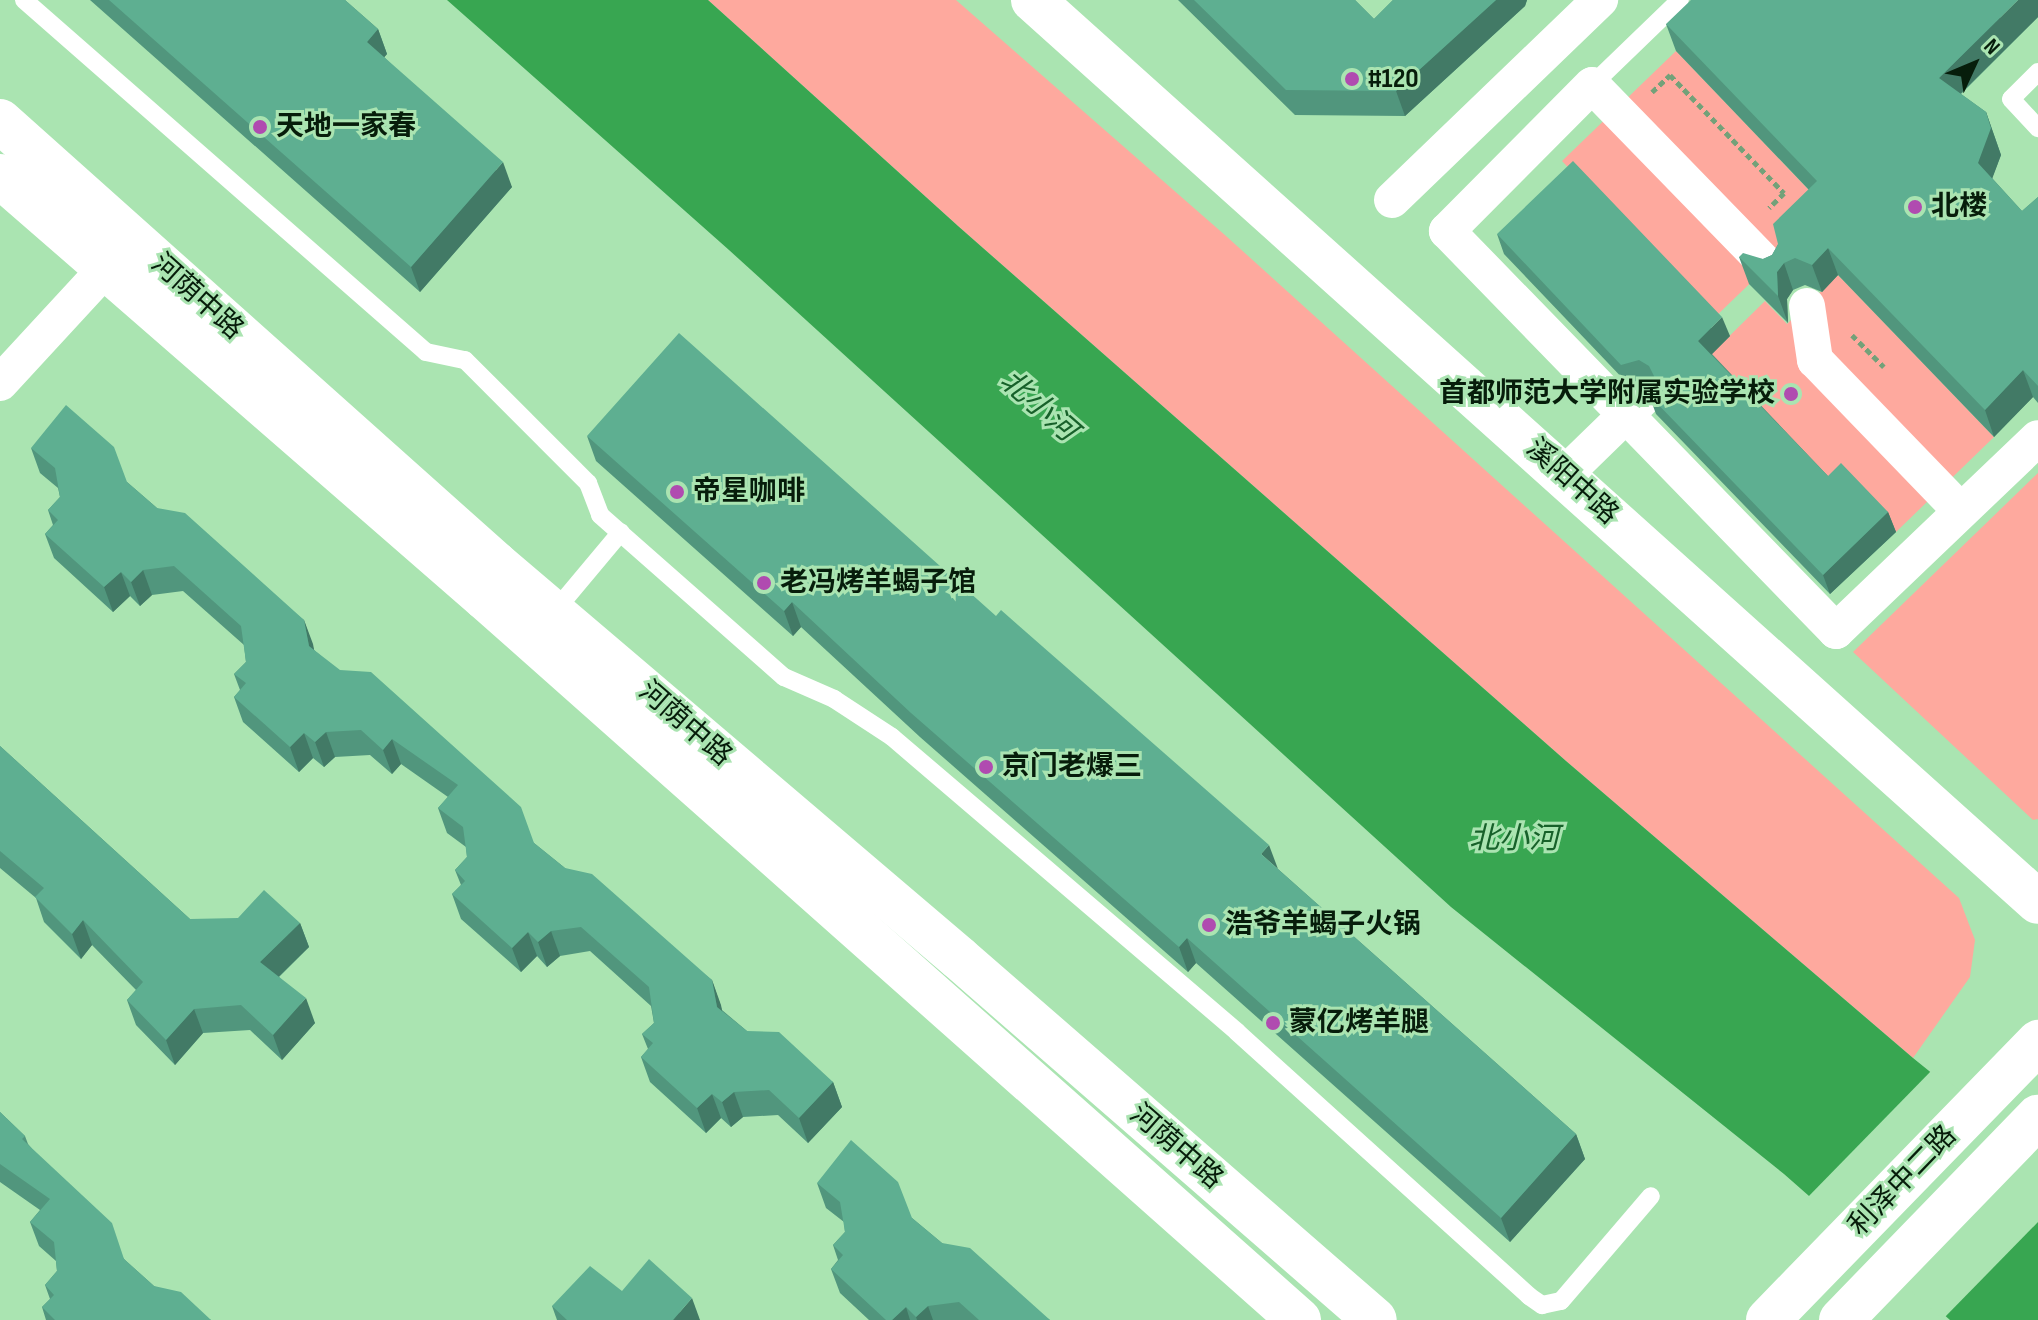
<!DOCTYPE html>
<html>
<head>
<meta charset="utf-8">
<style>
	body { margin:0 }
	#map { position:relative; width:2038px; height:1320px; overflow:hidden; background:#aae4b1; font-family:"Sofia Sans Condensed","Noto Sans SC",sans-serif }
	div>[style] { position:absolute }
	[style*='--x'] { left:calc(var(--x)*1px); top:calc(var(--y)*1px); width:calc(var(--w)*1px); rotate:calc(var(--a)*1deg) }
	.green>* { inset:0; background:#fea99e }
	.water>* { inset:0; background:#38a651 }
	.pier>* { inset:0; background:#aae4b1 }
	.path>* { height:5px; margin-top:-2.5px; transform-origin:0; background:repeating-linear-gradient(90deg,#73a179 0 6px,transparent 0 10px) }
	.lane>* { height:18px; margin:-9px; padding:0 9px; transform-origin:9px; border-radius:9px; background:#fff }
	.street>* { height:36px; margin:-18px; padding:0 18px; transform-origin:18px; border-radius:18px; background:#fff }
	.secondary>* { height:44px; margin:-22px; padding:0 22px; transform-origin:22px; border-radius:22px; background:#fff }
	.wall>* { inset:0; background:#51967d }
	.shaded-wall>* { inset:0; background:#427a66 }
	.building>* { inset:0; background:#5eaf91 }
	.dots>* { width:22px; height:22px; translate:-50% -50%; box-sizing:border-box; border:4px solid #aae4b1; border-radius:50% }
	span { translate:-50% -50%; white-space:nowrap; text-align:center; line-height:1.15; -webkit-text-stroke:6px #aae4b1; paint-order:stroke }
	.poi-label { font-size:28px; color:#071d0b; font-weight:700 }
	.left { translate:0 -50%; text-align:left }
	.right { translate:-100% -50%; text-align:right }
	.street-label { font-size:28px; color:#071d0b }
	.water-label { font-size:30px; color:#17612a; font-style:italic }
	.north { position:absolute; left:1934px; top:24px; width:80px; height:80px; -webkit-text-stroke:6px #aae4b1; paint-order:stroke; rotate:46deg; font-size:22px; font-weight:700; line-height:32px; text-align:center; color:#071d0b }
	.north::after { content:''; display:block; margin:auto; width:28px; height:36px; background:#071d0b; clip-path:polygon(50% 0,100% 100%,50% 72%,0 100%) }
</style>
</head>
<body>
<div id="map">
	<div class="green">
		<div style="clip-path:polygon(708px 0,956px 0,1226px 236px,1959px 898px,1975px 940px,1970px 977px,1913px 1058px,1566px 761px,958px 226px)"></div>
		<div style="clip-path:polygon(1676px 51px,1849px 232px,1797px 238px,1713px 319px,1562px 161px)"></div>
		<div style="clip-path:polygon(1838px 275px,1994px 437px,1896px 532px,1849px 483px,1835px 495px,1705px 360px,1765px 301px,1787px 324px)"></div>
		<div style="clip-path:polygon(2038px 473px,2038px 819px,2033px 820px,1853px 652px)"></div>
	</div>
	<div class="water">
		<div style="clip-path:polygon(447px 0,708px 0,958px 226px,1566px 761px,1913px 1058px,2038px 1159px,2038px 1320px,1950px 1320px,1784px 1174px,1451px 907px,729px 250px)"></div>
	</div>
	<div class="pier">
		<div style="clip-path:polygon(1933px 1069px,2038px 1153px,2038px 1222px,1943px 1319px,1806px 1199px)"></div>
	</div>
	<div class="path">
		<div style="--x:1652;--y:92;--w:25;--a:-43"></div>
		<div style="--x:1670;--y:75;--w:164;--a:46"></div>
		<div style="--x:1784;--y:193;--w:21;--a:135"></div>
		<div style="--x:1852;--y:335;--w:45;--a:45"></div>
	</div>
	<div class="lane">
		<div style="--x:24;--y:0;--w:534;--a:41.21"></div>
		<div style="--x:426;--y:352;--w:40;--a:12"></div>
		<div style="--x:465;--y:360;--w:174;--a:45"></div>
		<div style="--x:588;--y:483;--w:34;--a:69"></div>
		<div style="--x:600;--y:515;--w:245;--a:41.4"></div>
		<div style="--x:784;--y:677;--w:55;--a:23.7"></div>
		<div style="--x:834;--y:699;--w:69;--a:33.2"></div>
		<div style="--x:892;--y:737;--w:454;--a:40.5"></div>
		<div style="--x:1237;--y:1032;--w:394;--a:42.1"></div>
		<div style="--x:1529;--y:1296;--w:16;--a:35"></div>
		<div style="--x:1542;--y:1305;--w:19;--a:-12"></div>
		<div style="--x:1561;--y:1301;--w:138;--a:-49.4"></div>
		<div style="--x:2038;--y:72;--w:38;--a:135"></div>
		<div style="--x:2011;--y:99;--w:40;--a:47"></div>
		<div style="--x:1592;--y:85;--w:122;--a:-44"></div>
		<div style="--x:554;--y:612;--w:104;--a:-50.1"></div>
	</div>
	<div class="street">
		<div style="--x:1392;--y:200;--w:289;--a:-43.9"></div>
		<div style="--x:1768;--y:266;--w:252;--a:-134.2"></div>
		<div style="--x:1592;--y:85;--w:206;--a:134.8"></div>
		<div style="--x:1447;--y:231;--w:558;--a:45.8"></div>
		<div style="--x:1836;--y:631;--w:279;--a:-43.7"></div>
		<div style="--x:1807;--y:306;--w:55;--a:81.6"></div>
		<div style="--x:1815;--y:360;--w:210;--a:46"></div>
		<div style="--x:0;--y:383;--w:156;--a:-47.3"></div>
		<div style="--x:1564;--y:475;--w:107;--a:-44.2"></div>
	</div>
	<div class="secondary">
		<div style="--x:1033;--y:0;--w:1350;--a:41.91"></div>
		<div style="--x:0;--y:121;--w:664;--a:41.76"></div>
		<div style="--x:495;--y:563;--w:609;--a:40.41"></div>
		<div style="--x:959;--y:958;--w:551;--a:41.03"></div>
		<div style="--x:0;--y:176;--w:643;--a:41.03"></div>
		<div style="--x:485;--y:598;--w:1088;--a:41.57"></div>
		<div style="--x:1768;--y:1320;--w:388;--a:-45.8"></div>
		<div style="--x:1841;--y:1320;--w:283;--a:-45.9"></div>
	</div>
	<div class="wall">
		<div style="clip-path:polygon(90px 0,345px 0,378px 29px,387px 54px,384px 57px,512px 187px,420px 292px)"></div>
		<div style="clip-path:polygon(1178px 0,1355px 0,1374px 19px,1393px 0,1527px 0,1525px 6px,1405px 116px,1295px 115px)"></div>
		<div style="clip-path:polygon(2038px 17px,1961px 94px,1986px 112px,2001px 155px,1992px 178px,2022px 211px,2038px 197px,2038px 403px,2033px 397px,1994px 437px,1838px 275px,1822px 292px,1805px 285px,1793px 290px,1787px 299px,1788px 323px,1749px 284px,1739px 257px,1763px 259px,1772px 255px,1809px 190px,1676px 51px,1666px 24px)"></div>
		<div style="clip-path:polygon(1497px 234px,1730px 336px,1712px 354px,1828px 476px,1888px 512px,1896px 532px,1830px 594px,1656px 414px,1649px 395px,1652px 383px,1646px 380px,1628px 384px,1504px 254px)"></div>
		<div style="clip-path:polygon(587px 436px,1278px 869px,1576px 1134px,1585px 1159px,1510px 1242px,1196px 963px,1188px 972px,920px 737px,801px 627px,793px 636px,596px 461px)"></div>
		<div style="clip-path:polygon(31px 448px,127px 482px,157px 508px,304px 620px,314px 650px,534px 843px,565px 868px,712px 980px,722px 1010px,747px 1031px,833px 1082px,842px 1107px,808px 1143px,778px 1115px,743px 1117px,731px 1127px,721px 1118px,706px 1133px,650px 1082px,641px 1057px,648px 1049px,642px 1034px,654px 1023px,651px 1006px,590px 951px,560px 956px,547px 967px,537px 956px,521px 972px,461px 919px,452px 894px,461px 885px,455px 870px,467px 857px,466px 847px,447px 833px,438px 808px,448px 797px,401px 764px,392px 774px,370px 755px,335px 757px,324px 767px,313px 758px,299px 772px,243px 722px,234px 697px,240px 690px,234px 674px,246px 662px,244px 645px,183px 591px,152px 595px,140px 606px,130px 596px,113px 612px,54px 558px,45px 534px,53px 525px,48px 510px,60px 497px,58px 488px,40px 473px)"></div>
		<div style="clip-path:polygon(0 746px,190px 919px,300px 923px,309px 947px,279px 977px,315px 1023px,282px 1060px,250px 1030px,203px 1033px,175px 1065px,136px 1025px,127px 1000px,136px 990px,92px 945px,81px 959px,44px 922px,36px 898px,0 868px)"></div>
		<div style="clip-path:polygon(0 1112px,25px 1136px,28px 1144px,125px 1260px,154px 1286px,211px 1320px,46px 1320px,42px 1307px,50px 1299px,45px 1285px,57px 1271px,56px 1261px,39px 1246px,30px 1222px,40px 1210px,0 1182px)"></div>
		<div style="clip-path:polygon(817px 1183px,912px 1218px,942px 1243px,1050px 1320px,869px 1320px,840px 1293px,831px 1269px,838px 1260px,833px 1245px,845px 1232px,844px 1222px,826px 1208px)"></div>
		<div style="clip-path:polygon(622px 1291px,700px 1320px,557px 1320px,552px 1306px)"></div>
	</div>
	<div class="shaded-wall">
		<div style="clip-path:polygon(1496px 0,1527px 0,1525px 6px,1405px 116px,1396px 91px)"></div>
		<div style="clip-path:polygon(2018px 0,2038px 0,2038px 17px,1949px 105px,1939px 78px)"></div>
		<div style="clip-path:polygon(378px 29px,387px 54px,376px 67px,367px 42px)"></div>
		<div style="clip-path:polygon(1986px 112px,2001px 155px,1988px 190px,1978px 163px)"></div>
		<div style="clip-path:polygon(503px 162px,512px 187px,420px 292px,411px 267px)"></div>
		<div style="clip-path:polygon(1828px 248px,1838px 275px,1822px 292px,1812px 265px)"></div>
		<div style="clip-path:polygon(1784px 263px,1793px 290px,1787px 299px,1788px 323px,1778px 296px,1777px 272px)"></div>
		<div style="clip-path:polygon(1722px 317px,1730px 336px,1706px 360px,1698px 341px)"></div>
		<div style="clip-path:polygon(2023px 370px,2033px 397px,1994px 437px,1985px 410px)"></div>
		<div style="clip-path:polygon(1888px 512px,1896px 532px,1830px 594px,1823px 575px)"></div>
		<div style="clip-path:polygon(143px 570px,152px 595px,140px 606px,131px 582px)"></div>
		<div style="clip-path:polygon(121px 572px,130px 596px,113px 612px,104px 587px)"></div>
		<div style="clip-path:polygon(792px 602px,801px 627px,793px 636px,784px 611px)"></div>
		<div style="clip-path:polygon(304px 620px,313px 644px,318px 671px,309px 646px)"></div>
		<div style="clip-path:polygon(326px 732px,335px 757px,324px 767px,315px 742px)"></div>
		<div style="clip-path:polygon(304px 733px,313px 758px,299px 772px,290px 747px)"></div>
		<div style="clip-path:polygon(392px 739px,401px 764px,392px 774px,383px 750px)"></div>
		<div style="clip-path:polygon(1269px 845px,1278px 869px,1261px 854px)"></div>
		<div style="clip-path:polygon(83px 920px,92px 945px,81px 959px,72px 934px)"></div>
		<div style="clip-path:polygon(300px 923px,309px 947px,269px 986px,260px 962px)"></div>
		<div style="clip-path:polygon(551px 931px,560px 956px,547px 967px,538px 942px)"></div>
		<div style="clip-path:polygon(528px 932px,537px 956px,521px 972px,512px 948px)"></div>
		<div style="clip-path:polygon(1187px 938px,1196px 963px,1188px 972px,1179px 947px)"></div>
		<div style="clip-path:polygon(712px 980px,721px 1005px,726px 1031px,717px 1007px)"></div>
		<div style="clip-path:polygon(306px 998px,315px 1023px,282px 1060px,273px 1035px)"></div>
		<div style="clip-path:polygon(194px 1009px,203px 1033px,175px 1065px,166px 1040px)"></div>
		<div style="clip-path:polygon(833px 1082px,842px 1107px,808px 1143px,799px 1118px)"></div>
		<div style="clip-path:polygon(734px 1092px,743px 1117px,731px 1127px,722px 1102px)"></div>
		<div style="clip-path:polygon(712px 1094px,721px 1118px,706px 1133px,697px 1108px)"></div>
		<div style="clip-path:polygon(1576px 1134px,1585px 1159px,1510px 1242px,1501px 1218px)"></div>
		<div style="clip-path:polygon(692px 1298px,700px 1320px,673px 1320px)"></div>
		<div style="clip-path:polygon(928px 1306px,933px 1320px,917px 1320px,916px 1317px)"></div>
		<div style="clip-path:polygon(906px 1307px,910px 1320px,892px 1320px)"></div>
	</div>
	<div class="building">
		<div style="clip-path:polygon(109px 0,345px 0,378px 29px,367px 42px,503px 162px,411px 267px)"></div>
		<div style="clip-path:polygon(1194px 0,1355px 0,1374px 19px,1393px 0,1496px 0,1396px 91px,1286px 90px)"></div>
		<div style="clip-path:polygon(1691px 0,2018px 0,1939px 78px,1986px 112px,1991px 128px,1978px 163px,2022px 211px,2038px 197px,2038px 386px,2023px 370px,1985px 410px,1828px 248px,1812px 265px,1795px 258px,1784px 263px,1777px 272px,1778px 296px,1739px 257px,1743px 253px,1763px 259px,1772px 255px,1778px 244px,1773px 224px,1817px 181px,1666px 24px)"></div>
		<div style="clip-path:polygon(1573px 161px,1722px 317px,1698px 341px,1828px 476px,1841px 463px,1888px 512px,1823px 575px,1649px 395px,1654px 376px,1649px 366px,1639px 360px,1621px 365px,1497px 234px)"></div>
		<div style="clip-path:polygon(679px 333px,996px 616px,1001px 610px,1269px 845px,1261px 854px,1576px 1134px,1501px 1218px,1187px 938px,1179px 947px,911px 713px,792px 602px,784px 611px,587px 436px)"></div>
		<div style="clip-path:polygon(66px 405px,114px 447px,127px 482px,157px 508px,185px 513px,304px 620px,309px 646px,340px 670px,371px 672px,521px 807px,534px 843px,565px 868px,592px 874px,712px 980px,717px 1007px,747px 1031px,779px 1032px,833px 1082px,799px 1118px,769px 1090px,734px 1092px,722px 1102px,712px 1094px,697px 1108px,641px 1057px,653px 1043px,642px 1034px,654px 1023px,649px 987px,581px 927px,551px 931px,538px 942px,528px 932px,512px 948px,452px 894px,465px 881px,455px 870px,467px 857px,463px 827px,438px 808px,458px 785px,392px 739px,383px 750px,361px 730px,326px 732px,315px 742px,304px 733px,290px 747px,234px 697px,246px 683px,234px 674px,246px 662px,241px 626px,174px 566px,143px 570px,131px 582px,121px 572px,104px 587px,45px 534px,58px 520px,48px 510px,60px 497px,55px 468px,31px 448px)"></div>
		<div style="clip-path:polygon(0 746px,190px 919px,238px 918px,264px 890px,300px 923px,260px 962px,306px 998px,273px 1035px,241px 1005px,194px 1009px,166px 1040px,127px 1000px,143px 982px,83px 920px,72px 934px,35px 897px,44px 888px,0 851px)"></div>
		<div style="clip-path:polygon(0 1112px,25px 1136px,22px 1139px,112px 1223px,124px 1259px,154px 1286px,181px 1292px,211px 1320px,55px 1320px,42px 1307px,54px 1295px,45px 1285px,57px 1271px,54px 1242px,30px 1222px,50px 1199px,0 1164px)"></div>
		<div style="clip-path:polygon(851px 1140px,898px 1182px,912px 1218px,942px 1243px,970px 1248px,1050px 1320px,979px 1320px,959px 1302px,928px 1306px,916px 1317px,906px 1307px,892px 1320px,886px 1320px,831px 1269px,843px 1255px,833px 1245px,845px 1232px,840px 1202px,817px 1183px)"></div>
		<div style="clip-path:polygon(649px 1259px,692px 1298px,673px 1320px,567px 1320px,552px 1306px,590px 1266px,622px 1291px)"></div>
	</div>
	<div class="dots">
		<div style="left:1352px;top:79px;background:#b04bb0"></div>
		<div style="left:260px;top:127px;background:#b04bb0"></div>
		<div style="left:1915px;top:207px;background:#b04bb0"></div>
		<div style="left:1791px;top:394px;background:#b04bb0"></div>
		<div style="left:677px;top:492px;background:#b04bb0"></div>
		<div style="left:764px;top:583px;background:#b04bb0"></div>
		<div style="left:986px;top:767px;background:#b04bb0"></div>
		<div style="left:1209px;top:925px;background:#b04bb0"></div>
		<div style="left:1273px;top:1023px;background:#b04bb0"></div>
	</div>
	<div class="poi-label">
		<span class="left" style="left:1368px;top:79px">#120</span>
		<span class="left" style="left:276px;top:127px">天地一家春</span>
		<span class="left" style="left:1931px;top:207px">北楼</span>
		<span class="right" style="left:1775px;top:394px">首都师范大学附属实验学校</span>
		<span class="left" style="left:693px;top:492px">帝星咖啡</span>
		<span class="left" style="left:780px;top:583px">老冯烤羊蝎子馆</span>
		<span class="left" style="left:1002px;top:767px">京门老爆三</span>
		<span class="left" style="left:1225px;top:925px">浩爷羊蝎子火锅</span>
		<span class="left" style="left:1289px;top:1023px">蒙亿烤羊腿</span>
	</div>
	<div class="street-label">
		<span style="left:197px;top:297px;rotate:42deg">河荫中路</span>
		<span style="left:1572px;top:482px;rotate:42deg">溪阳中路</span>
		<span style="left:685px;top:724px;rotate:41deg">河荫中路</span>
		<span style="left:1176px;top:1147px;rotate:41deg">河荫中路</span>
		<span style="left:1903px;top:1181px;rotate:-46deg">利泽中二路</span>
	</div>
	<div class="water-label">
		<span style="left:1038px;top:406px;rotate:41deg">北小河</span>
		<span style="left:1514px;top:839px">北小河</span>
	</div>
	<div class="north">N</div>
</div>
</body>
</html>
